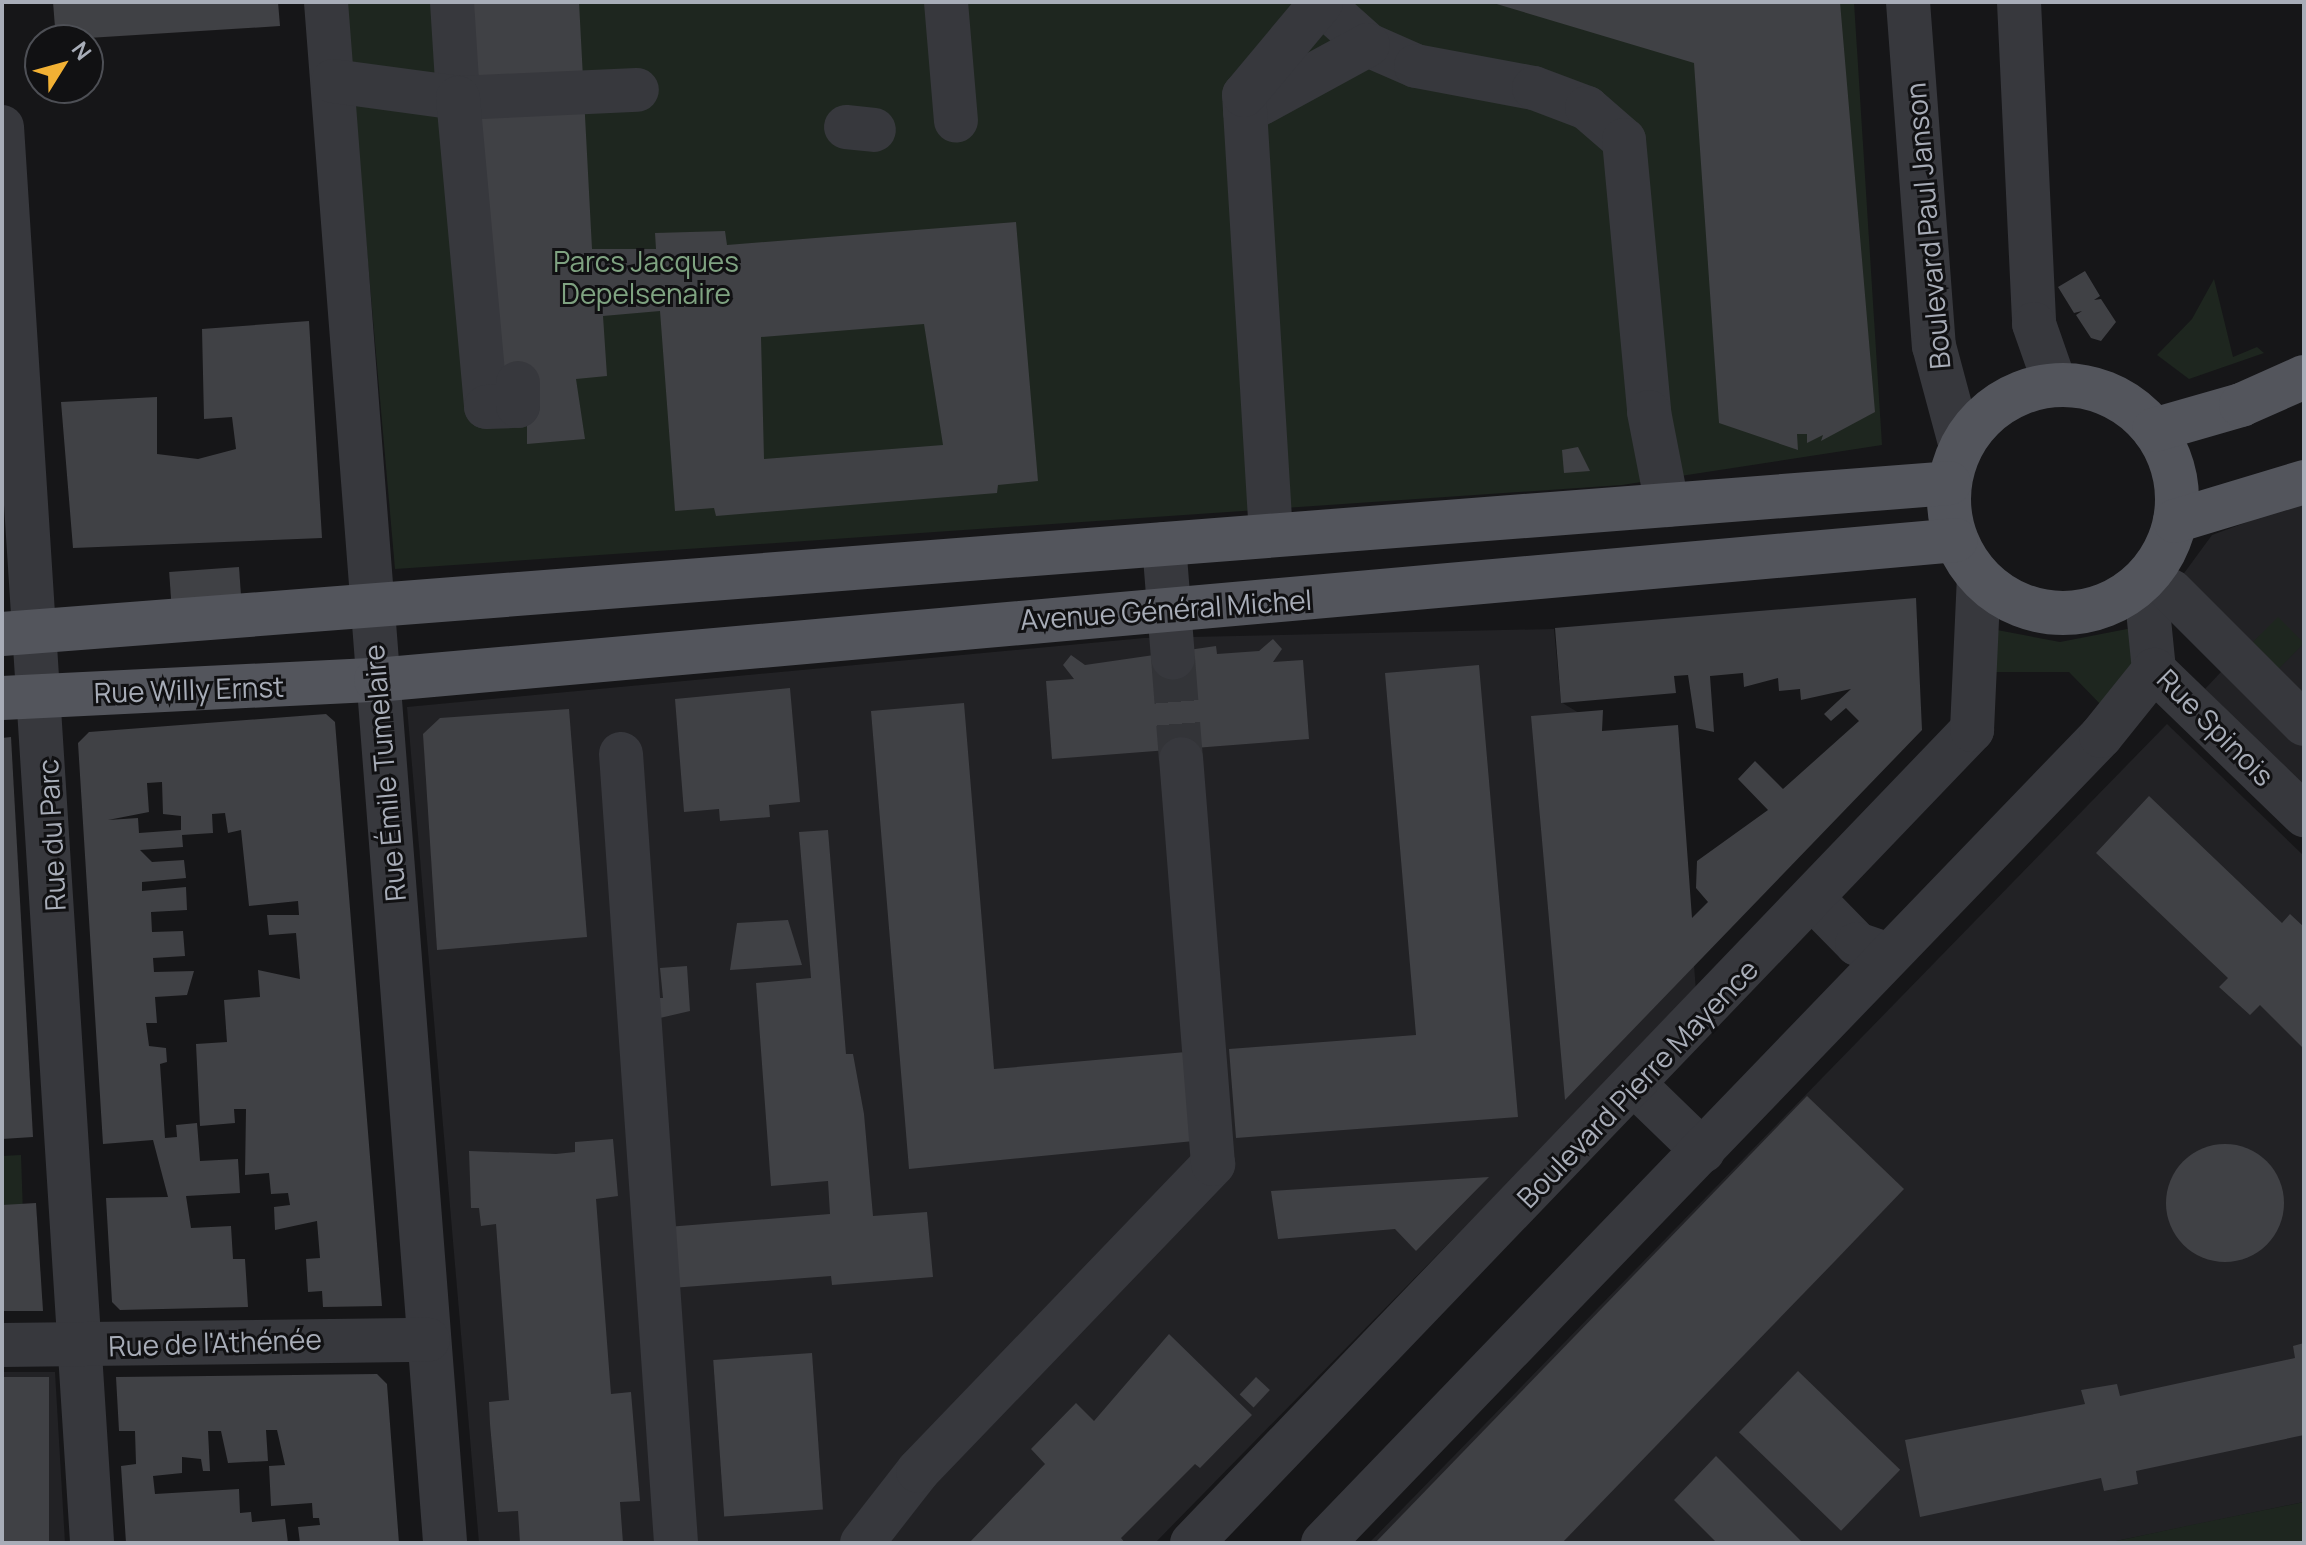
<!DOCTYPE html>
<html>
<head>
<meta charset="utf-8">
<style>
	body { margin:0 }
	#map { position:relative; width:2306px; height:1545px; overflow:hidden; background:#161618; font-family:Manrope,sans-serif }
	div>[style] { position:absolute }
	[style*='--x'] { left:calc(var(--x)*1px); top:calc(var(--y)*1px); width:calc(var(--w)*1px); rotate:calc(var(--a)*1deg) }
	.built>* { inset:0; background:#222225 }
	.green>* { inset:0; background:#1e261f; transform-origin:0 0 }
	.building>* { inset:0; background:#404145; transform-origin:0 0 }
	.round { border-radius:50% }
	.minor-tunnel>* { height:44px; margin-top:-22px; transform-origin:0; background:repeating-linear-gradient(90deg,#333438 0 44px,transparent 0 66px) }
	.minor>* { height:44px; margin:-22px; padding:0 22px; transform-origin:22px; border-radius:22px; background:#37383d }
	.major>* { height:44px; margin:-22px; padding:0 22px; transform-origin:22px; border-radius:22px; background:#53555c }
	.major>.ring { margin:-22px; padding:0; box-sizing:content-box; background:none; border:44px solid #53555c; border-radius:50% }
	span { translate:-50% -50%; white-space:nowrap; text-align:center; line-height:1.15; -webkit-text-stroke:6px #111113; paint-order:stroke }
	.street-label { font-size:28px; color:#a8adb8 }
	.park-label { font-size:28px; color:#7fa381 }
	.frame { position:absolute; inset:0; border:4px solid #a8adb8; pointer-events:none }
	.north { position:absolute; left:24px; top:24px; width:80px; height:80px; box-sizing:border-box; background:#111113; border:2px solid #4d4f55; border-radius:50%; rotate:53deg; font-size:22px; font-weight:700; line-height:32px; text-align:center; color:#a8adb8 }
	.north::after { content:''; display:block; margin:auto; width:28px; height:36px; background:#f2b134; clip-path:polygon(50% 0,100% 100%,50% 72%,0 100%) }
</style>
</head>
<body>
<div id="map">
	<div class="built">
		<div style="clip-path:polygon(2304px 501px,2304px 792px,2205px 689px,2236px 656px,2171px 591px,2212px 535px)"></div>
		<div style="clip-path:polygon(1554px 629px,1561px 702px,1579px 713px,1579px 733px,1676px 727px,1696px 991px,1155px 1543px,479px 1543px,407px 707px,1144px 638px)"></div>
		<div style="clip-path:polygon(2167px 724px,2304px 856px,2304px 1502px,2107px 1543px,1371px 1541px)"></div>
		<div style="clip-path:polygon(2px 1372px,55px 1372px,65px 1543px,2px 1543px)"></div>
	</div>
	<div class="green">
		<div style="clip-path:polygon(345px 2px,1854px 2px,1882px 445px,1622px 485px,395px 569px)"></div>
		<div style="clip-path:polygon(2214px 279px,2233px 357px,2257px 347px,2264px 353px,2189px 379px,2157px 355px,2192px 319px)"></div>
		<div style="left:2278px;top:617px;width:37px;height:40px;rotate:45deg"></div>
		<div style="clip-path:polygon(2127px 629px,2139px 630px,2144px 644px,2104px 708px,2069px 672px,1992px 672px,1997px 630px,2060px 642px)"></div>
		<div style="clip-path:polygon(21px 1155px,25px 1273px,2px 1274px,2px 1156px)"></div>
		<div style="clip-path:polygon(2304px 1502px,2304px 1543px,2107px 1543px,2196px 1524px)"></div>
	</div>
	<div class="building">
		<div style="clip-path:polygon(53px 2px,278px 2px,280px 26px,56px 40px)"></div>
		<div style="clip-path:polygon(evenodd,464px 2px,579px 2px,592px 249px,656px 249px,655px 233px,725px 231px,727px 245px,1016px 222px,1038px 481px,998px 485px,997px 493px,716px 516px,714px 508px,675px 511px,660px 311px,603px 316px,607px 376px,576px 379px,585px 439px,527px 444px,527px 383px,494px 385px,464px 2px,924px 324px,943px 445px,764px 459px,761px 337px,924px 324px)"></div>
		<div style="clip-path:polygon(1490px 2px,1840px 2px,1875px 412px,1821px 441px,1823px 435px,1807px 443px,1807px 434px,1797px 434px,1798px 450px,1719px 423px,1694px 63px)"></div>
		<div style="clip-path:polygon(2085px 271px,2100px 296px,2094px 300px,2101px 299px,2116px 322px,2101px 341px,2091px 338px,2076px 315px,2082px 311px,2074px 313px,2058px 287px)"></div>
		<div style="clip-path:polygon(309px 321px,322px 538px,73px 548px,61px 402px,157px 397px,157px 454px,198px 459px,236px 449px,232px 417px,204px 419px,202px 329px)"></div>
		<div style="clip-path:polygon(1578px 447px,1590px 471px,1564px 473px,1562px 450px)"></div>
		<div style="left:239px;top:567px;width:28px;height:70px;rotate:86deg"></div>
		<div style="clip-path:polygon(1916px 598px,1922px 730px,1565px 1100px,1531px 716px,1603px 710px,1602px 731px,1678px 725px,1692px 918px,1708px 902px,1696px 888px,1697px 861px,1768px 810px,1738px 779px,1755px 761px,1783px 789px,1859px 721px,1846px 708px,1831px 721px,1824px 714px,1851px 689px,1801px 700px,1800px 689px,1779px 691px,1778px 678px,1744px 687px,1743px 673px,1710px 676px,1714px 732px,1696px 728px,1688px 675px,1674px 676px,1676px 693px,1561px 703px,1555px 628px)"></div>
		<div style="clip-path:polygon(1273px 639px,1282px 649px,1273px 662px,1303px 660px,1309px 739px,1052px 759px,1046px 681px,1074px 679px,1063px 665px,1071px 655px,1085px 665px,1216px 646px,1217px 654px,1259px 651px)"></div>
		<div style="clip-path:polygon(1479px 665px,1518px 1117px,1236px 1138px,1229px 1049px,1416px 1035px,1385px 673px)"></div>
		<div style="clip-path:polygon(790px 688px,800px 802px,769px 805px,770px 817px,720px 821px,719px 809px,684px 812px,675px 699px)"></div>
		<div style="clip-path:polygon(964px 703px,994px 1069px,1186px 1052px,1194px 1141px,909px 1169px,871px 711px)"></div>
		<div style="clip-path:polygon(569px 709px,587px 937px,437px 950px,423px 734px,440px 718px)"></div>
		<div style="clip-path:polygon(evenodd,326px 714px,335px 722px,382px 1306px,323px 1307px,322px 1291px,308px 1292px,306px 1259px,320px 1258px,317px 1221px,275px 1230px,274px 1207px,290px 1205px,288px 1193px,271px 1194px,269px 1173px,245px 1175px,246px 1109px,234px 1109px,235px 1123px,200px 1126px,196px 1044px,227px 1042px,224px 1000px,260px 997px,258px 970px,300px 979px,296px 933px,269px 935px,267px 915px,299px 915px,298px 901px,249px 906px,241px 830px,228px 833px,225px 813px,212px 814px,213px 833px,182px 835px,183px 847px,140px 850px,152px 862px,184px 860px,186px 878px,142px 882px,142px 891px,186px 887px,187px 910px,151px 912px,152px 932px,183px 931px,185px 956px,153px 958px,154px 972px,194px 971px,187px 995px,155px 997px,157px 1023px,146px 1023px,149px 1046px,166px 1048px,167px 1062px,160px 1064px,165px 1138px,177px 1137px,176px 1125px,197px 1123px,200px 1161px,238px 1159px,240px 1193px,186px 1196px,191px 1228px,231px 1226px,233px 1259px,245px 1259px,248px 1307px,120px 1310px,112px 1302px,106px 1198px,168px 1197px,153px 1140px,103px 1144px,78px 743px,89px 732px,326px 714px,162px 782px,163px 814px,181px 816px,181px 830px,139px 833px,138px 818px,108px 820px,149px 812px,147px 783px,162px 782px)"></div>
		<div style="clip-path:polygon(11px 737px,33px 1137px,2px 1139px,2px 738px)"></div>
		<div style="clip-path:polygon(2149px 796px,2282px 923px,2290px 914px,2304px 927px,2304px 1049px,2260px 1005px,2250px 1015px,2219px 987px,2228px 978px,2096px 853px)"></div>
		<div style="clip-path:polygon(828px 830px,846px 1054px,853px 1054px,864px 1114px,873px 1216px,927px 1212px,933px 1277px,832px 1285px,831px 1276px,671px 1288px,667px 1227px,830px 1214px,828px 1181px,771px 1186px,756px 983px,811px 978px,799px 832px)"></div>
		<div style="clip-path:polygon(788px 920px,802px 965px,730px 970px,737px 923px)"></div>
		<div style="clip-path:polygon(687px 966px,690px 1011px,647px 1021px,646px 998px,663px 998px,660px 968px)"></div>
		<div style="clip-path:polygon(1807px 1096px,1904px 1189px,1834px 1262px,1562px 1543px,1375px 1543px)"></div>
		<div style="clip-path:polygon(613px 1139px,618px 1196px,596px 1199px,611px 1394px,631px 1392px,640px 1501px,620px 1502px,623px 1543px,520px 1543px,518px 1511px,498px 1512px,490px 1424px,489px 1402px,509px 1400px,496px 1224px,481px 1226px,479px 1208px,471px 1208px,469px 1151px,556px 1154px,575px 1152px,575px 1142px)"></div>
		<div class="round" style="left:2166px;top:1144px;width:118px;height:118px"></div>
		<div style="clip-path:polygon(1489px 1177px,1416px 1251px,1395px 1229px,1278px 1239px,1271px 1191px)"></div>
		<div style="clip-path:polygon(36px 1203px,43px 1311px,2px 1311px,2px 1205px)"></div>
		<div style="clip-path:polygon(1169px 1334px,1252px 1415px,1200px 1468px,1195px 1464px,1121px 1538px,1125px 1543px,969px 1543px,1045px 1464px,1031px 1449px,1076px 1403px,1094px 1421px)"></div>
		<div style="clip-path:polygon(2304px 1343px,2304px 1435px,2136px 1471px,2138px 1484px,2104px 1491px,2101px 1478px,1920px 1517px,1905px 1440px,2085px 1404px,2081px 1390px,2117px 1384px,2120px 1396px,2295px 1358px,2293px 1346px)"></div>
		<div style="left:812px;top:1353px;width:157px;height:99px;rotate:86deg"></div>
		<div style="left:1798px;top:1371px;width:142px;height:85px;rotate:44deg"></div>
		<div style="clip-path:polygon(377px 1374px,387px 1384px,399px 1543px,300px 1543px,298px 1527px,320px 1525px,319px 1518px,313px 1518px,312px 1503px,271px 1506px,269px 1466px,285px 1465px,277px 1430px,266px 1430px,268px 1461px,228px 1463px,221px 1431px,208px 1431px,210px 1471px,203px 1471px,201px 1459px,182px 1457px,182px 1473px,153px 1476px,155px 1494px,239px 1489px,240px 1513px,251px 1512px,252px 1522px,285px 1519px,288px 1543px,126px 1543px,121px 1466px,136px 1464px,135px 1431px,119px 1431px,116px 1377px)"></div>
		<div style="left:2px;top:1377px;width:47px;height:166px"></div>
		<div style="left:1256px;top:1377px;width:19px;height:24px;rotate:43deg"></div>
		<div style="clip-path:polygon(1716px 1456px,1803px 1543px,1717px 1543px,1674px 1500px)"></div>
	</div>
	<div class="minor-tunnel">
		<div style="--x:1173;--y:658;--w:101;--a:85.5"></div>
	</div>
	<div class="minor">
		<div style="--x:326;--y:2;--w:1546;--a:85.58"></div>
		<div style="--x:452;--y:2;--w:96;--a:86.4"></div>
		<div style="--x:458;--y:98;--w:179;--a:-2.6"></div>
		<div style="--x:946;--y:2;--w:119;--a:85.2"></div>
		<div style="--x:1320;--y:2;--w:64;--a:41.9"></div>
		<div style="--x:1368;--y:45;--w:52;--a:23.6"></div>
		<div style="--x:1416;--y:66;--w:120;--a:10.6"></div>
		<div style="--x:1534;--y:88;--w:57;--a:20.7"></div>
		<div style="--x:1587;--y:108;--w:49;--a:40.9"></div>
		<div style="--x:1624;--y:140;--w:273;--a:84.7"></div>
		<div style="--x:1649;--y:412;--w:95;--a:79"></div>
		<div style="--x:1908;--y:2;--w:345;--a:85.7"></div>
		<div style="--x:1934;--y:346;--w:105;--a:75"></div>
		<div style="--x:2019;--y:2;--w:322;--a:87.3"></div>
		<div style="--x:2034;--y:324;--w:64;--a:70.7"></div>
		<div style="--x:333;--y:81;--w:126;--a:7.7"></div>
		<div style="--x:458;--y:98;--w:310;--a:84.8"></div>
		<div style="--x:486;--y:407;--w:32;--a:-2"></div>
		<div style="--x:518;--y:406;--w:23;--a:-90"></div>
		<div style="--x:1245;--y:112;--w:140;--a:-28.6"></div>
		<div style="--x:2;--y:127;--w:1419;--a:86.36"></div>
		<div style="--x:846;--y:127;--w:28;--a:6"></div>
		<div style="--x:1271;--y:535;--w:441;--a:-93.5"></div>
		<div style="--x:1244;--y:95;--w:120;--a:-50.1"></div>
		<div style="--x:1164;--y:544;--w:114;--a:85.5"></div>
		<div style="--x:2145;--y:580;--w:90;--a:84.3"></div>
		<div style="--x:2154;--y:670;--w:209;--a:44"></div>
		<div style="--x:2171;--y:591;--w:188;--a:45"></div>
		<div style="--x:621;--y:754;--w:791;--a:86.01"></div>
		<div style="--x:1812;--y:898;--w:64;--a:45.6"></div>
		<div style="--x:1857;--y:944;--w:34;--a:19"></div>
		<div style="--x:1637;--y:1087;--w:92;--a:44.1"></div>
		<div style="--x:2;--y:1345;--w:426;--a:-0.7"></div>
		<div style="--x:862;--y:1543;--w:91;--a:-52.1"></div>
		<div style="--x:918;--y:1471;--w:426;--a:-46.1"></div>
		<div style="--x:1213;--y:1164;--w:406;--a:-94.5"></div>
		<div style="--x:1192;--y:1543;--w:1127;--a:-46.19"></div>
		<div style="--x:1972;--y:730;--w:153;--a:-87.4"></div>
		<div style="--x:1323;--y:1543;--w:1121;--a:-46.05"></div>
		<div style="--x:2101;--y:736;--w:85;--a:-51.2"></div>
	</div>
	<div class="major">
		<div class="ring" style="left:1949px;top:385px;width:184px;height:184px"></div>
		<div style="--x:2154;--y:430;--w:91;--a:-16"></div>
		<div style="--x:2241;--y:405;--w:69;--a:-24"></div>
		<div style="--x:2175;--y:521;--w:135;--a:-16.8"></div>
		<div style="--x:2;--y:634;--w:1953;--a:-4.43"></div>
		<div style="--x:2;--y:698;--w:374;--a:-2.8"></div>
		<div style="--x:376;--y:680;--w:1586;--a:-5.06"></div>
	</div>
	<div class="street-label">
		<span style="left:1927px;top:226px;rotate:-95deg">Boulevard Paul Janson</span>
		<span style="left:1166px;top:609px;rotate:-4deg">Avenue Général Michel</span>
		<span style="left:189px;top:689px;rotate:-2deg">Rue Willy Ernst</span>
		<span style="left:2216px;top:727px;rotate:45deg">Rue Spinois</span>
		<span style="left:384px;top:773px;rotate:-95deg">Rue Émile Tumelaire</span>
		<span style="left:51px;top:835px;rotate:-93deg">Rue du Parc</span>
		<span style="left:1637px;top:1083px;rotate:-46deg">Boulevard Pierre Mayence</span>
		<span style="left:215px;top:1342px;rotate:-2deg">Rue de l'Athénée</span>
	</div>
	<div class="park-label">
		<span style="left:646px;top:277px">Parcs Jacques<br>Depelsenaire</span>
	</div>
	<div class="frame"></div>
	<div class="north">N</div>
</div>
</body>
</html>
